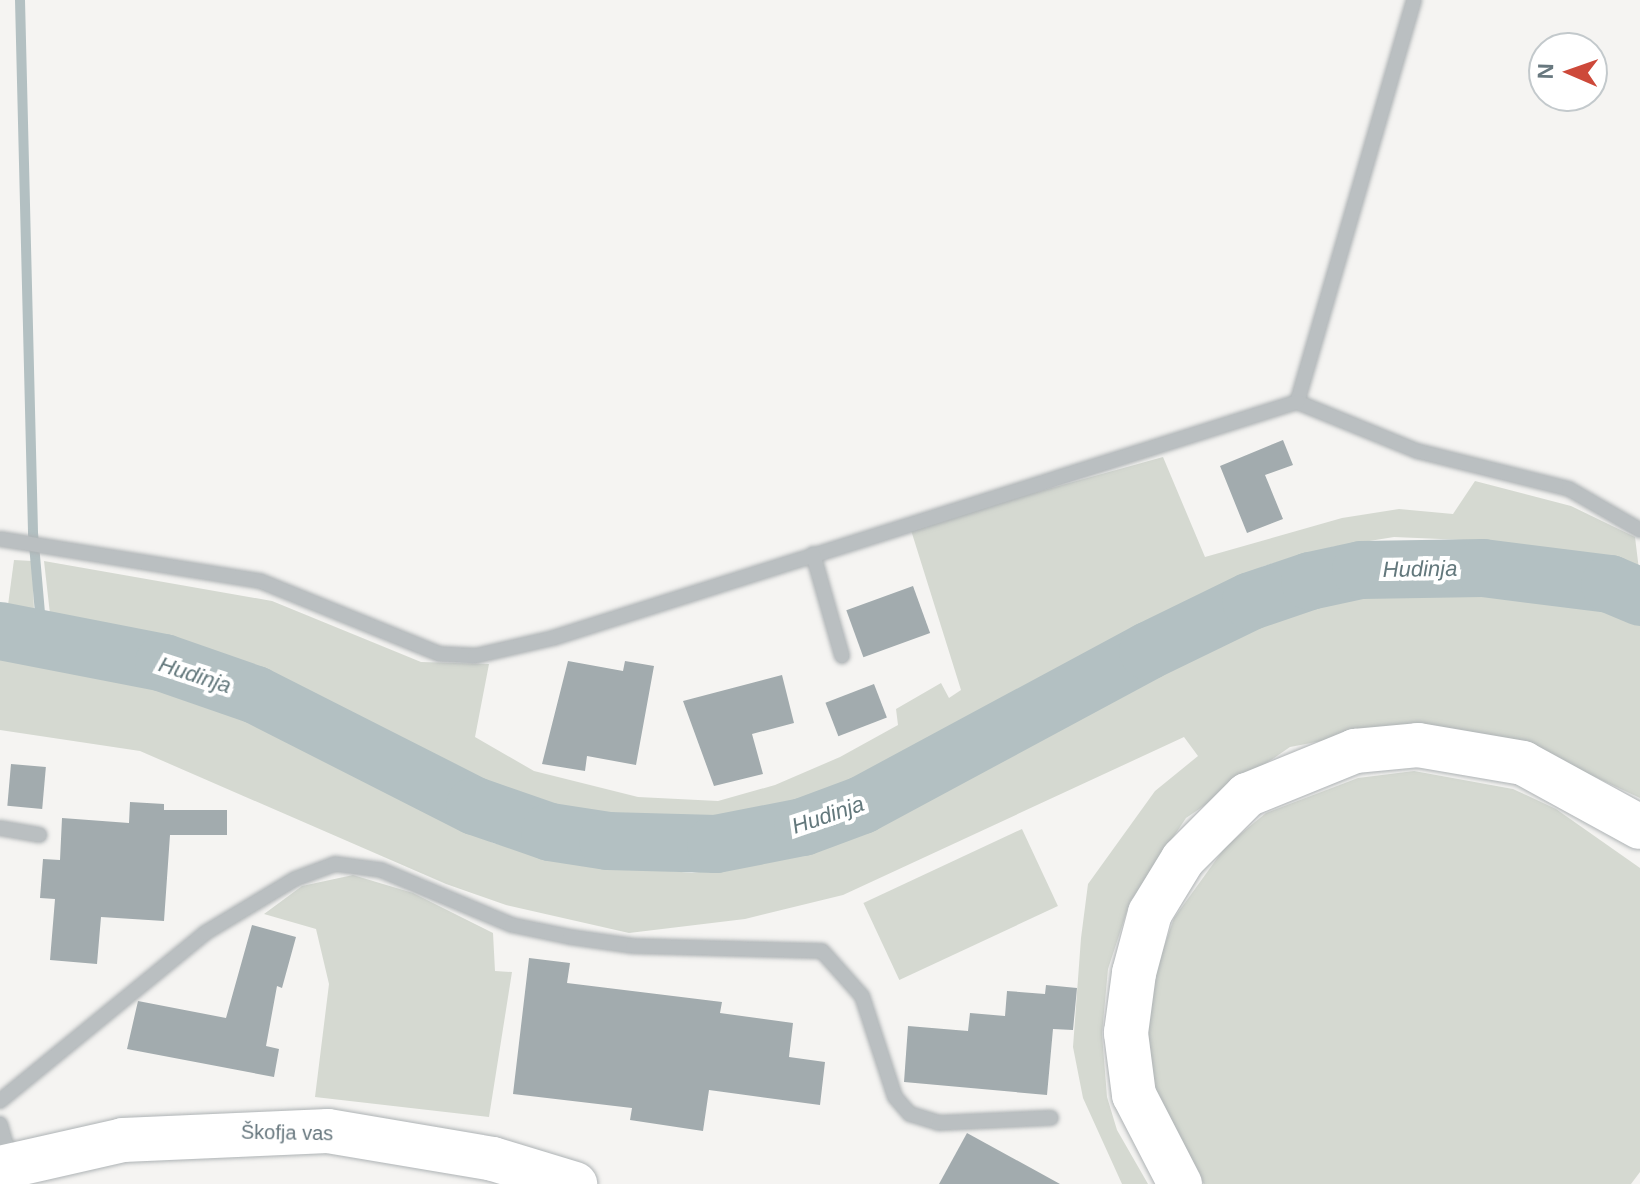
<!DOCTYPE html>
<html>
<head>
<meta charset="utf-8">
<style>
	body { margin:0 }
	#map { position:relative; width:1640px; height:1184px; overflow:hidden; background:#f5f4f2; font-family:Arial,sans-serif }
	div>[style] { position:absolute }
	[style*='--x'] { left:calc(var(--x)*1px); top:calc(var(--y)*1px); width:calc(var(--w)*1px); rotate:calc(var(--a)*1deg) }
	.green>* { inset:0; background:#d5d9d1; transform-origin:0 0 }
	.stream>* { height:10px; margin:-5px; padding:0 5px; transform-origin:5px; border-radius:5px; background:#b3c0c2 }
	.river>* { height:58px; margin:-29px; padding:0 29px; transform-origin:29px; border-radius:29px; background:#b3c0c2 }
	.building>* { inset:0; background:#a2abae; transform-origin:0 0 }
	.roads { filter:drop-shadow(0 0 2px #aeb3b5) drop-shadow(0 0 2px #aeb3b5) }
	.minor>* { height:14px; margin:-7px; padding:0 7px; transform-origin:7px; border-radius:7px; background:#babfc1 }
	.major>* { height:44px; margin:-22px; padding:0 22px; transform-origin:22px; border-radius:22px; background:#fff }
	.highway>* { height:44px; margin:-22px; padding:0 22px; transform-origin:22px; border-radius:22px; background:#fff }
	span { translate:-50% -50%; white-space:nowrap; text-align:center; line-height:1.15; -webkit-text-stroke:8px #fff; paint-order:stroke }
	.street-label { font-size:20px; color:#68787f }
	.water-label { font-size:22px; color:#63787c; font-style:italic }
	.north { position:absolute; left:1528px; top:32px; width:80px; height:80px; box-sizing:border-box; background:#fff; border:2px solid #c3c9cc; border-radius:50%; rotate:272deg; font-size:22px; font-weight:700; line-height:32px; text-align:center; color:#68787f }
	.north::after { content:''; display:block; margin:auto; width:28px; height:36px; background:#cd493a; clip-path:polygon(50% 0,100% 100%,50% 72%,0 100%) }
</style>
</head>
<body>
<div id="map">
	<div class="green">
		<div style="clip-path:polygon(1163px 457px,1205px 557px,1342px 518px,1399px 509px,1453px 514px,1475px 481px,1571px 506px,1635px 537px,1640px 578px,1585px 559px,1487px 541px,1394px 537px,1332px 547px,1264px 566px,1157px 616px,822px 795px,757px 815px,678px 824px,552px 812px,487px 790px,269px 674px,170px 639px,50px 614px,44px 561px,272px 601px,421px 662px,489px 664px,475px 737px,534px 771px,638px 797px,718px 801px,775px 785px,840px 757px,898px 725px,896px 709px,941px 683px,949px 698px,961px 690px,910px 527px)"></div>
		<div style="clip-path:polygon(14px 560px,32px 561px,34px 610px,8px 605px)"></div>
		<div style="clip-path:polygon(1471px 581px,1602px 600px,1640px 616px,1640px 798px,1533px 748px,1416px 723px,1290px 747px,1186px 818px,1130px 902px,1108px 969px,1102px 1034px,1107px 1097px,1117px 1130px,1148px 1184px,1122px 1184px,1083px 1098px,1073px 1047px,1081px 938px,1088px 884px,1155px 791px,1198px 756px,1184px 737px,843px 895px,745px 919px,629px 933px,506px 905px,446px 884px,140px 751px,0 730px,0 652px,154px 679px,252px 710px,493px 843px,563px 861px,692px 873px,741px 866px,865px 826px,968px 778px,1172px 657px,1260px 621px,1311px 605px,1382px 595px,1408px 582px)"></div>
		<div style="clip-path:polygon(1414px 771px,1513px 789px,1556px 809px,1640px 868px,1640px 1172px,1631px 1184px,1204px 1184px,1176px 1140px,1155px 1093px,1148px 1030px,1154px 975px,1174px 918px,1226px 846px,1266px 813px,1358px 778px)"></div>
		<div style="left:1022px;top:829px;width:85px;height:175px;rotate:65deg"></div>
		<div style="clip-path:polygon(353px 875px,413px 893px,493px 933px,495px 971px,512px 972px,489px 1117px,315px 1097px,329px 984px,316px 929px,264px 914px,302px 886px)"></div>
	</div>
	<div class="stream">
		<div style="--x:20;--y:0;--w:533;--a:88.6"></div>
		<div style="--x:33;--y:533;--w:103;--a:85"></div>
	</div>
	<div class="river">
		<div style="--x:0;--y:631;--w:167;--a:11"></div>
		<div style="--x:164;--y:663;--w:97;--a:19.2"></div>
		<div style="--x:256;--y:695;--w:246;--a:26.9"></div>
		<div style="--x:475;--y:806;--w:79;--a:19.1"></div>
		<div style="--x:550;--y:832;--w:59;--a:8.8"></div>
		<div style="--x:608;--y:841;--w:108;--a:1.6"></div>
		<div style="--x:716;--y:844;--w:89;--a:-11.1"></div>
		<div style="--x:803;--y:827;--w:63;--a:-20.4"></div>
		<div style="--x:862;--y:805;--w:325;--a:-28.3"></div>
		<div style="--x:1148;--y:651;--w:114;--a:-25.9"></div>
		<div style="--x:1251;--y:601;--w:62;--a:-18.7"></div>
		<div style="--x:1310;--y:581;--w:52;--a:-12.2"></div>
		<div style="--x:1361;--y:570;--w:122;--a:-0.9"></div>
		<div style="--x:1483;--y:568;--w:128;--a:7.2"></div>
		<div style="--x:1610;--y:584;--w:33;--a:23"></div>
	</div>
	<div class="building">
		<div style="clip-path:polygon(1283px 440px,1293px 465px,1265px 475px,1283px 519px,1247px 533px,1220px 466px)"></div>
		<div style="left:913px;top:586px;width:50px;height:71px;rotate:70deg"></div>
		<div style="clip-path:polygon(568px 661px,623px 671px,625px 661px,654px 666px,636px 765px,587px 756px,585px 771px,542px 764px)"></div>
		<div style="clip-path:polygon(782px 675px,794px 723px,752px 734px,763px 774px,714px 786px,683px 701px)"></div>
		<div style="left:874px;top:684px;width:36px;height:52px;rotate:69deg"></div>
		<div style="left:11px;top:764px;width:35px;height:42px;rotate:5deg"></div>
		<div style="clip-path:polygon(130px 802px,164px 804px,164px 810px,227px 810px,227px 835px,170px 835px,164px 921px,101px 917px,97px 964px,50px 960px,55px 899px,40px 898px,43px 859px,60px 860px,62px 818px,129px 823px)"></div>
		<div style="clip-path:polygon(252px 925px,296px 937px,282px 988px,277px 986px,266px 1046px,279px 1049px,274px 1077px,127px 1049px,138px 1001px,226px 1018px)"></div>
		<div style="clip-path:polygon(529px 958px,570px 963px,567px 983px,722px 1002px,720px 1013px,793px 1023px,789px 1057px,825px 1062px,820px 1105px,709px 1090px,703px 1131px,630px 1120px,632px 1108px,513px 1094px)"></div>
		<div style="clip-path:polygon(1046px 985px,1077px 988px,1073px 1030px,1053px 1029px,1047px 1095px,904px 1082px,908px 1026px,968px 1031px,970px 1013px,1005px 1016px,1007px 991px,1045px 994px)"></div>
		<div style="clip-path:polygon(967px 1133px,1060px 1184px,939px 1184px)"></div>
	</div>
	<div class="roads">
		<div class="minor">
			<div style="--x:1414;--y:0;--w:419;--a:106.2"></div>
			<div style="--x:1297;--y:402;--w:130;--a:22.2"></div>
			<div style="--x:1417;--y:451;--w:157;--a:14"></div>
			<div style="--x:1569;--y:489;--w:82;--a:30"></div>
			<div style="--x:0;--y:539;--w:263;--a:9.2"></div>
			<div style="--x:260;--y:581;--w:194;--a:22.1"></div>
			<div style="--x:440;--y:654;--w:35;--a:3"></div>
			<div style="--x:475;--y:656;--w:80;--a:-13"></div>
			<div style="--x:553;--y:638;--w:781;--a:-17.6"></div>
			<div style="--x:813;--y:554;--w:106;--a:74.1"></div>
			<div style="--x:0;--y:828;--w:40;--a:10"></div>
			<div style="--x:0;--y:1101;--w:265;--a:-39.3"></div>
			<div style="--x:205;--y:933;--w:105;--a:-31"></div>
			<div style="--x:295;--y:879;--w:43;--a:-20.6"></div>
			<div style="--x:335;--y:864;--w:46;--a:7.4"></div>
			<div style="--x:381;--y:870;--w:142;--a:22.8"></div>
			<div style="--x:512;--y:925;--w:59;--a:11.7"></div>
			<div style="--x:570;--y:937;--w:64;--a:8.1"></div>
			<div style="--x:633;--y:946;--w:189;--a:1.5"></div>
			<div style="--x:822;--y:951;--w:60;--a:48.4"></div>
			<div style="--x:862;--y:996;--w:106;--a:71.9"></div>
			<div style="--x:895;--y:1097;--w:23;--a:49"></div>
			<div style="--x:910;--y:1114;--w:30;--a:17"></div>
			<div style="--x:939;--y:1123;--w:112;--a:-2.6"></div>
			<div style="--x:0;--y:1124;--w:40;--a:74"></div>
		</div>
		<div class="major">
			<div style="--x:0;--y:1168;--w:126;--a:-12.8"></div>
			<div style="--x:123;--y:1140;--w:205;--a:-2.5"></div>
			<div style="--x:328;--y:1131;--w:167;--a:9.6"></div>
			<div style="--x:493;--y:1159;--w:86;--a:17"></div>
		</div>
		<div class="highway">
			<div style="--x:1180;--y:1184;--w:100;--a:-117.3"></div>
			<div style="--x:1134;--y:1095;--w:63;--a:-97.4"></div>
			<div style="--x:1126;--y:1033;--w:61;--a:-82.4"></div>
			<div style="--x:1134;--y:973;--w:62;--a:-75.1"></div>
			<div style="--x:1150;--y:913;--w:63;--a:-58.6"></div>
			<div style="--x:1183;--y:859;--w:91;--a:-45"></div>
			<div style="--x:1247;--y:795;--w:117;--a:-22.2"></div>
			<div style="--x:1355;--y:751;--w:63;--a:-5.4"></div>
			<div style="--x:1418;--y:745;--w:107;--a:9.7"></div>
			<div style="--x:1523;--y:763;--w:133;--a:28.7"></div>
		</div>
	</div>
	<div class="street-label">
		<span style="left:287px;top:1133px;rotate:1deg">Škofja vas</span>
	</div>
	<div class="water-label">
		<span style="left:1420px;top:569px;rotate:-1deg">Hudinja</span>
		<span style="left:195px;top:675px;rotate:18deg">Hudinja</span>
		<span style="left:828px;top:815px;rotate:-19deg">Hudinja</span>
	</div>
	<div class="north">N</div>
</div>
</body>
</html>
